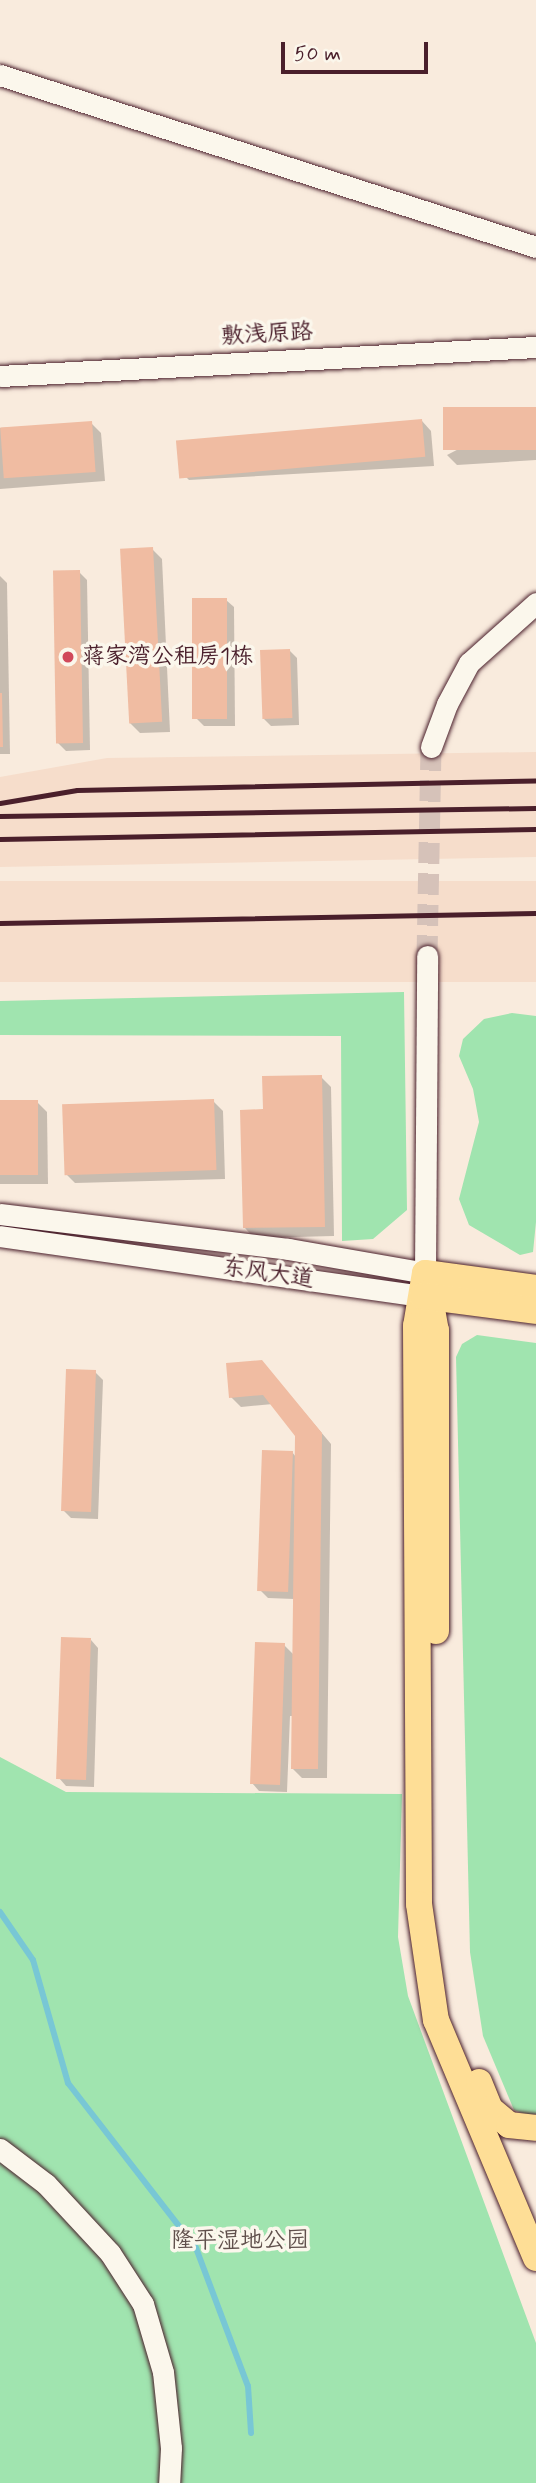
<!DOCTYPE html>
<html>
<head>
<meta charset="utf-8">
<style>
	body { margin:0 }
	#map { position:relative; width:536px; height:2483px; overflow:hidden; background:#f9ebdd; font-family:Mynerve,"LXGW WenKai TC",sans-serif }
	div>[style] { position:absolute }
	[style*='--x'] { left:calc(var(--x)*1px); top:calc(var(--y)*1px); width:calc(var(--w)*1px); rotate:calc(var(--a)*1deg) }
	.built>* { inset:0; background:#f6ddcb; transform-origin:0 0 }
	.green>* { inset:0; background:#a0e4af }
	.shadow>* { inset:0; background:#0003 }
	.stream>* { height:6px; margin:-3px; padding:0 3px; transform-origin:3px; border-radius:3px; background:#78c7d5 }
	.building>* { inset:0; background:#f0bca2; transform-origin:0 0 }
	.minor-tunnel>* { height:21px; margin-top:-10.5px; transform-origin:0; background:repeating-linear-gradient(90deg,#d6c2b9 0 21px,transparent 0 31px) }
	.roads { filter:drop-shadow(0 0 2px #4a1f2b) drop-shadow(0 0 2px #4a1f2b) }
	.minor>* { height:21px; margin:-10.5px; padding:0 10.5px; transform-origin:10.5px; border-radius:10.5px; background:#fbf7ec }
	.major>* { height:26px; margin:-13px; padding:0 13px; transform-origin:13px; border-radius:13px; background:#fede96 }
	.rail>* { height:5px; margin:-2.5px; padding:0 2.5px; transform-origin:2.5px; border-radius:2.5px; background:#4a1f2b }
	.dots>* { width:19px; height:19px; translate:-50% -50%; box-sizing:border-box; border:4px solid #fbf7ec; border-radius:50% }
	span { translate:-50% -50%; white-space:nowrap; text-align:center; line-height:1.15; -webkit-text-stroke:7px #fbf7ec; paint-order:stroke }
	.street-label { font-size:23px; color:#4a1f2b }
	.poi-label { font-size:23px; color:#4a1f2b }
	.left { translate:0 -50%; text-align:left }
	.park-label { font-size:23px; color:#60504c }
	.scale { position:absolute; left:281px; top:42px; width:147px; height:32px; box-sizing:border-box; border:4px solid #4a1f2b; border-top:0; padding-left:9px; font-size:21px; line-height:24px; white-space:nowrap; color:#4a1f2b; -webkit-text-stroke:5px #fbf7ec; paint-order:stroke }
</style>
</head>
<body>
<div id="map">
	<div class="built">
		<div style="clip-path:polygon(536px 752px,536px 857px,0 867px,0 777px,107px 758px)"></div>
		<div style="left:536px;top:881px;width:101px;height:536px;rotate:90deg"></div>
	</div>
	<div class="green">
		<div style="clip-path:polygon(404px 992px,407px 1210px,373px 1239px,342px 1241px,341px 1036px,0 1035px,0 1001px)"></div>
		<div style="clip-path:polygon(512px 1013px,536px 1016px,536px 1222px,533px 1252px,520px 1255px,469px 1225px,459px 1199px,479px 1122px,473px 1089px,459px 1056px,463px 1039px,484px 1019px)"></div>
		<div style="clip-path:polygon(477px 1335px,536px 1343px,536px 2114px,531px 2116px,514px 2110px,483px 2036px,470px 1952px,456px 1357px,462px 1344px)"></div>
		<div style="clip-path:polygon(0 1757px,66px 1792px,402px 1794px,398px 1937px,408px 1996px,536px 2343px,536px 2483px,0 2483px)"></div>
	</div>
	<div class="shadow">
		<div style="clip-path:polygon(536px 409px,536px 460px,457px 465px,447px 455px)"></div>
		<div style="clip-path:polygon(422px 421px,431px 431px,434px 466px,189px 480px,179px 470px)"></div>
		<div style="clip-path:polygon(91px 423px,101px 433px,105px 481px,0 489px,0 428px)"></div>
		<div style="clip-path:polygon(152px 549px,162px 559px,170px 732px,140px 733px,130px 723px)"></div>
		<div style="clip-path:polygon(79px 572px,87px 580px,90px 750px,66px 751px,58px 743px)"></div>
		<div style="clip-path:polygon(0 576px,7px 583px,10px 754px,0 754px)"></div>
		<div style="clip-path:polygon(226px 600px,234px 607px,235px 726px,204px 726px,196px 718px)"></div>
		<div style="clip-path:polygon(290px 651px,297px 658px,299px 725px,271px 726px,264px 719px)"></div>
		<div style="clip-path:polygon(321px 1077px,331px 1087px,334px 1236px,254px 1238px,245px 1228px,264px 1111px)"></div>
		<div style="clip-path:polygon(213px 1101px,223px 1111px,225px 1179px,75px 1183px,65px 1173px)"></div>
		<div style="clip-path:polygon(0 1102px,37px 1102px,47px 1112px,48px 1184px,0 1184px)"></div>
		<div style="clip-path:polygon(268px 1369px,331px 1444px,327px 1778px,302px 1778px,292px 1768px,293px 1716px,290px 1716px,287px 1792px,259px 1791px,252px 1783px,284px 1645px,294px 1655px,294px 1599px,268px 1598px,260px 1590px,292px 1452px,296px 1457px,297px 1435px,273px 1404px,241px 1407px,231px 1397px)"></div>
		<div style="clip-path:polygon(95px 1372px,103px 1380px,98px 1519px,71px 1518px,63px 1510px)"></div>
		<div style="clip-path:polygon(91px 1640px,98px 1648px,94px 1787px,66px 1786px,59px 1778px)"></div>
	</div>
	<div class="stream">
		<div style="--x:0;--y:1912;--w:58;--a:55.5"></div>
		<div style="--x:33;--y:1960;--w:128;--a:74.1"></div>
		<div style="--x:68;--y:2083;--w:209;--a:52.2"></div>
		<div style="--x:196;--y:2248;--w:147;--a:69.4"></div>
		<div style="--x:248;--y:2386;--w:47;--a:86.3"></div>
	</div>
	<div class="building">
		<div style="left:536px;top:407px;width:43px;height:93px;rotate:90deg"></div>
		<div style="left:422px;top:419px;width:38px;height:247px;rotate:85deg"></div>
		<div style="left:92px;top:421px;width:51px;height:92px;rotate:86deg"></div>
		<div style="left:153px;top:547px;width:175px;height:33px;rotate:87deg"></div>
		<div style="left:80px;top:570px;width:173px;height:27px;rotate:89deg"></div>
		<div style="left:192px;top:598px;width:35px;height:121px"></div>
		<div style="left:290px;top:649px;width:69px;height:30px;rotate:88deg"></div>
		<div style="clip-path:polygon(0 693px,2px 693px,3px 747px,0 747px)"></div>
		<div style="clip-path:polygon(322px 1075px,325px 1227px,243px 1228px,240px 1110px,263px 1109px,262px 1076px)"></div>
		<div style="left:214px;top:1099px;width:71px;height:152px;rotate:88deg"></div>
		<div style="left:0;top:1100px;width:38px;height:75px"></div>
		<div style="clip-path:polygon(262px 1360px,322px 1433px,318px 1769px,291px 1769px,295px 1436px,263px 1395px,229px 1398px,226px 1363px)"></div>
		<div style="left:66px;top:1369px;width:30px;height:142px;rotate:2deg"></div>
		<div style="left:262px;top:1450px;width:31px;height:141px;rotate:2deg"></div>
		<div style="left:61px;top:1637px;width:30px;height:142px;rotate:2deg"></div>
		<div style="left:255px;top:1642px;width:30px;height:142px;rotate:2deg"></div>
	</div>
	<div class="minor-tunnel">
		<div style="--x:427;--y:956;--w:209;--a:-88.9"></div>
	</div>
	<div class="roads">
		<div class="minor">
			<div style="--x:0;--y:75;--w:563;--a:17.79"></div>
			<div style="--x:0;--y:376;--w:537;--a:-3.1"></div>
			<div style="--x:431;--y:747;--w:46;--a:-69.6"></div>
			<div style="--x:447;--y:704;--w:47;--a:-61.8"></div>
			<div style="--x:469;--y:663;--w:90;--a:-41.8"></div>
			<div style="--x:0;--y:1214;--w:290;--a:6.9"></div>
			<div style="--x:288;--y:1249;--w:139;--a:9.9"></div>
			<div style="--x:425;--y:1273;--w:317;--a:-89.6"></div>
			<div style="--x:0;--y:1236;--w:426;--a:8.1"></div>
			<div style="--x:0;--y:2149;--w:58;--a:37.3"></div>
			<div style="--x:46;--y:2184;--w:94;--a:47.2"></div>
			<div style="--x:110;--y:2253;--w:61;--a:57.1"></div>
			<div style="--x:143;--y:2304;--w:71;--a:73.6"></div>
			<div style="--x:163;--y:2372;--w:76;--a:84"></div>
			<div style="--x:171;--y:2448;--w:35;--a:93"></div>
		</div>
		<div class="major">
			<div style="--x:425;--y:1273;--w:54;--a:99.6"></div>
			<div style="--x:416;--y:1326;--w:578;--a:89.7"></div>
			<div style="--x:419;--y:1904;--w:117;--a:81.7"></div>
			<div style="--x:436;--y:2020;--w:258;--a:67.2"></div>
			<div style="--x:425;--y:1273;--w:112;--a:7.7"></div>
			<div style="--x:429;--y:1292;--w:39;--a:80"></div>
			<div style="--x:436;--y:1330;--w:301;--a:90"></div>
			<div style="--x:422;--y:1296;--w:115;--a:7.5"></div>
			<div style="--x:479;--y:2082;--w:29;--a:68"></div>
			<div style="--x:490;--y:2109;--w:25;--a:40"></div>
			<div style="--x:509;--y:2125;--w:27;--a:6"></div>
		</div>
	</div>
	<div class="rail">
		<div style="--x:0;--y:803;--w:78;--a:-9.6"></div>
		<div style="--x:77;--y:790;--w:459;--a:-1.2"></div>
		<div style="--x:0;--y:816;--w:536;--a:-0.86"></div>
		<div style="--x:0;--y:839;--w:536;--a:-1.07"></div>
		<div style="--x:0;--y:923;--w:536;--a:-1.07"></div>
	</div>
	<div class="dots">
		<div style="left:68px;top:657px;background:#d1495b"></div>
	</div>
	<div class="street-label">
		<span style="left:267px;top:335px;rotate:-3deg">敷浅原路</span>
		<span style="left:268px;top:1274px;rotate:8deg">东风大道</span>
	</div>
	<div class="poi-label">
		<span class="left" style="left:82px;top:657px">蒋家湾公租房1栋</span>
	</div>
	<div class="park-label">
		<span style="left:240px;top:2241px">隆平湿地公园</span>
	</div>
	<div class="scale">50 m</div>
</div>
</body>
</html>
